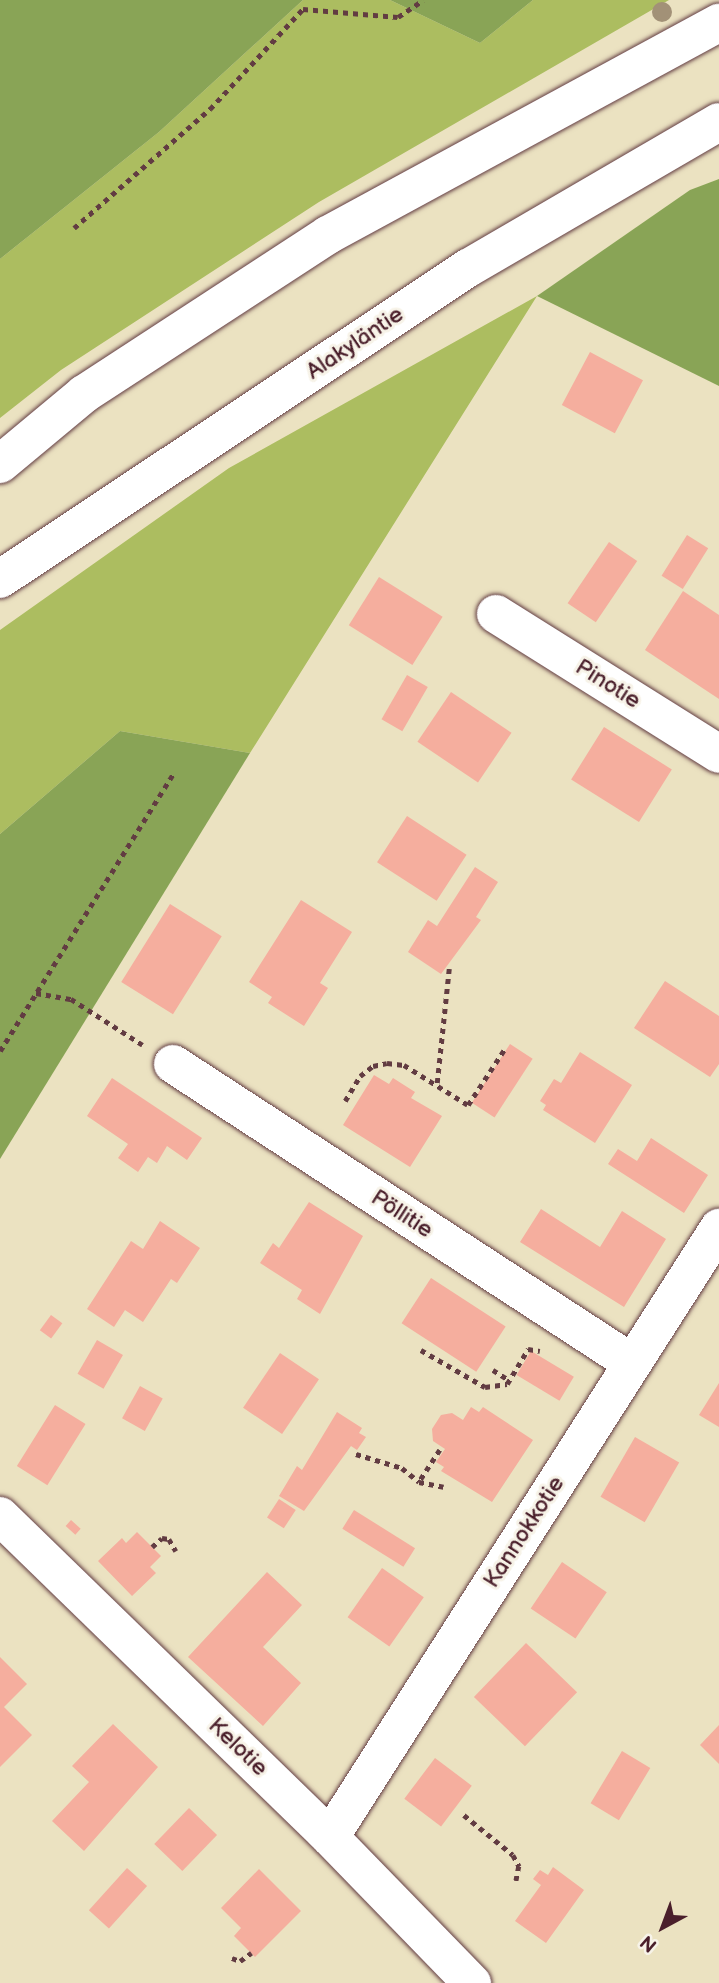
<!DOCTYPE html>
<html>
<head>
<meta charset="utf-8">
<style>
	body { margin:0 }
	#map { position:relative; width:719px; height:1983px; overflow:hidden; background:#ebe2c1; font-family:"Balsamiq Sans",sans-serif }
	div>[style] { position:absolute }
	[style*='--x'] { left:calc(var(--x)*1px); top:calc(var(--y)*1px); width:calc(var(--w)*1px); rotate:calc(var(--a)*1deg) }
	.green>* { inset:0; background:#acbd60 }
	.forest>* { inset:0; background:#89a456 }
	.building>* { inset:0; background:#f5ae9e; transform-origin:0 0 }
	.path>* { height:4.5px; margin-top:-2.25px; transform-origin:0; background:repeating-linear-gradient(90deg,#623c42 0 5px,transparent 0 10px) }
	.roads { filter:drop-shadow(0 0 2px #623c42) drop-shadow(0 0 2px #623c42) }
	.minor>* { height:38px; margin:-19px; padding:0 19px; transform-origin:19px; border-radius:19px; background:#fff }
	.major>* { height:38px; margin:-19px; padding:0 19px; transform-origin:19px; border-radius:19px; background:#fff }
	.trees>* { width:20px; height:20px; margin:-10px; border-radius:50%; background:#a29177 }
	span { translate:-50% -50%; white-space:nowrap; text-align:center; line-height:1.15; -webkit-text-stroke:6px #f7f3e8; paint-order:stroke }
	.street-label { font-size:23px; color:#4a1f2b }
	.north { position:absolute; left:628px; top:1892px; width:70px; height:70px; -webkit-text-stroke:5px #f7f3e8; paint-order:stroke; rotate:221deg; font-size:19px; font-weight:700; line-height:28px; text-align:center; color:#4a1f2b }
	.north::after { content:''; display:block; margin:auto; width:24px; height:32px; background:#4a1f2b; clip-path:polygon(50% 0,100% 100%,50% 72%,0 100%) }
</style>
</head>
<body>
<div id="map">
	<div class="green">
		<div style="clip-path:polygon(303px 0,390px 0,480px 43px,533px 0,669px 0,319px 202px,61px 370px,0 418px,0 259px,159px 132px)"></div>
		<div style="clip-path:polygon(537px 296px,250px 753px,120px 731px,0 834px,0 630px,229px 468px)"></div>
	</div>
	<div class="forest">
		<div style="clip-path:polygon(0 0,303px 0,159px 132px,0 259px)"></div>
		<div style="clip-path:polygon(390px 0,533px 0,480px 43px)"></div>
		<div style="clip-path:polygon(719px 179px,719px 386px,537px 296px,690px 190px)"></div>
		<div style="clip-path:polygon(120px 731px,250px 753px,0 1159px,0 834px)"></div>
	</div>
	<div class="building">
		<div style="left:590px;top:352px;width:60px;height:60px;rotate:28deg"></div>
		<div style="left:687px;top:535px;width:25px;height:48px;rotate:32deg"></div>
		<div style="left:609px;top:542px;width:34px;height:74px;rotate:34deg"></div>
		<div style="left:379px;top:577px;width:75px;height:57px;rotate:32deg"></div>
		<div style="clip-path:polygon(683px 591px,719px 615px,719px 699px,645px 650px)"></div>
		<div style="left:407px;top:675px;width:24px;height:51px;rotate:30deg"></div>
		<div style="left:451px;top:692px;width:73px;height:60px;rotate:34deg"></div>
		<div style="left:604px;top:727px;width:80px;height:62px;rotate:32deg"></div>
		<div style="left:407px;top:816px;width:71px;height:55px;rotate:33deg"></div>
		<div style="clip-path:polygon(475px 867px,498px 882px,476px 917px,481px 920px,441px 974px,408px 952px,428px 920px,437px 926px)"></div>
		<div style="clip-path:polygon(301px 900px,352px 932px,320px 983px,328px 988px,304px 1026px,268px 1003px,272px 997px,249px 982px)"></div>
		<div style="left:170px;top:904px;width:61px;height:92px;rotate:32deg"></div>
		<div style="clip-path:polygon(665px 981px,719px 1016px,719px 1064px,710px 1077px,634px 1028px)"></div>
		<div style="left:510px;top:1044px;width:27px;height:70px;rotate:33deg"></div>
		<div style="clip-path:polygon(580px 1052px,632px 1085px,595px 1143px,543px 1110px,546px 1105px,540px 1101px,554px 1079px,561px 1083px)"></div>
		<div style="clip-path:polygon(374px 1075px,389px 1084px,393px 1078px,415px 1092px,411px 1098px,442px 1116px,410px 1167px,343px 1125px)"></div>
		<div style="clip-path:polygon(112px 1078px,202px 1138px,187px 1160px,167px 1146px,157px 1163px,148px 1157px,138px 1172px,118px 1158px,128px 1144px,87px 1116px)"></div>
		<div style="clip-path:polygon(651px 1138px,708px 1175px,684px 1213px,608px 1164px,618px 1149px,637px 1161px)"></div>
		<div style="clip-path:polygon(309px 1202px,363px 1236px,320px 1314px,297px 1299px,302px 1290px,260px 1263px,273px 1243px,279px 1248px)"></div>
		<div style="clip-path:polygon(541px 1209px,600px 1247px,622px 1211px,666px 1239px,624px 1307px,520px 1242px)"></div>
		<div style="clip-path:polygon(160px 1221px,200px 1248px,177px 1283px,171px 1279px,143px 1322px,125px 1310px,114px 1327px,87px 1309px,131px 1241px,143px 1249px)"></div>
		<div style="left:431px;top:1278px;width:89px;height:54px;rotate:33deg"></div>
		<div style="left:51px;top:1315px;width:14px;height:19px;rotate:36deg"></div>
		<div style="left:97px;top:1340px;width:30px;height:39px;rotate:30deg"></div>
		<div style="left:531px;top:1351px;width:50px;height:28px;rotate:31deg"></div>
		<div style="left:280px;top:1353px;width:47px;height:66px;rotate:34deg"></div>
		<div style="clip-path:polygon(719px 1383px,719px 1427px,699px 1415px)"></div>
		<div style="left:140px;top:1386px;width:26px;height:37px;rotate:29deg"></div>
		<div style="left:55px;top:1405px;width:36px;height:72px;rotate:32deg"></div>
		<div style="clip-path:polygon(471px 1407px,479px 1412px,483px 1407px,533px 1440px,492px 1502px,441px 1471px,444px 1467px,436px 1462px,445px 1449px,433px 1441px,432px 1429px,441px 1415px,452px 1413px,463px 1420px)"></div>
		<div style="clip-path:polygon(337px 1412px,362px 1428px,359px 1433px,366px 1437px,357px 1450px,351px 1446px,304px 1511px,279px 1496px,297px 1466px,302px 1470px)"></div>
		<div style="left:635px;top:1437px;width:51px;height:69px;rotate:30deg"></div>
		<div style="left:279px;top:1499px;width:20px;height:22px;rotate:33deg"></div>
		<div style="left:354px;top:1510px;width:72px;height:22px;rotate:32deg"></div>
		<div style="left:71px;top:1520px;width:13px;height:8px;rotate:42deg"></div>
		<div style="clip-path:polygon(137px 1532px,161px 1556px,150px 1567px,156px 1573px,132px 1596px,98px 1561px,122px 1538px,126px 1543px)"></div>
		<div style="left:562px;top:1562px;width:54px;height:56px;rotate:34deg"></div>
		<div style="left:382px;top:1568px;width:51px;height:60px;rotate:35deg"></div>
		<div style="clip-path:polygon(267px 1572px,302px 1605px,263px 1647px,301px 1683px,263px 1726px,188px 1657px)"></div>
		<div style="left:526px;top:1643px;width:71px;height:75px;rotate:44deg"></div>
		<div style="clip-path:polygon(0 1657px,27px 1684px,4px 1707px,32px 1735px,0 1767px)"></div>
		<div style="clip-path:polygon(113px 1724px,158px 1767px,84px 1851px,52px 1821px,89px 1782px,72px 1766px)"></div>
		<div style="clip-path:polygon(719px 1725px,719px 1764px,700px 1745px)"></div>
		<div style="left:622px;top:1751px;width:33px;height:61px;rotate:31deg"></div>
		<div style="left:435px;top:1758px;width:46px;height:51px;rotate:37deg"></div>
		<div style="left:189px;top:1808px;width:39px;height:50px;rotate:44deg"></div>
		<div style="clip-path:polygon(553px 1867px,584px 1890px,546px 1943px,515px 1921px,541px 1885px,533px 1879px,540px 1870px,548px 1875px)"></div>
		<div style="left:127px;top:1868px;width:27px;height:57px;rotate:42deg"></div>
		<div style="clip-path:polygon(259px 1869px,301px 1911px,255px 1957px,234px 1936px,241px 1928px,221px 1908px)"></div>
	</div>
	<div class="path">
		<div style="--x:74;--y:228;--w:181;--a:-41.2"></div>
		<div style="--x:210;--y:109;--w:137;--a:-47.1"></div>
		<div style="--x:303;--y:9;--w:95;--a:4.8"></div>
		<div style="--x:398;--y:17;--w:30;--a:-34"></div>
		<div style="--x:36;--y:993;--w:36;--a:10"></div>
		<div style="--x:71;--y:999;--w:85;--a:32.6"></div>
		<div style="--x:0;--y:1051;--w:328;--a:-58"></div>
		<div style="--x:437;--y:1083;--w:115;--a:-84"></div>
		<div style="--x:345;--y:1101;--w:29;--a:-59"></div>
		<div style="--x:360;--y:1076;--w:16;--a:-38"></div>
		<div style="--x:373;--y:1066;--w:14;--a:-12"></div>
		<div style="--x:387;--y:1063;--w:17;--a:7"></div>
		<div style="--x:404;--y:1065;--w:75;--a:32"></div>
		<div style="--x:468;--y:1105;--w:66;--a:-56.8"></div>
		<div style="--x:421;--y:1350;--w:74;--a:30"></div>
		<div style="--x:485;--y:1387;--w:22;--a:-8"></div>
		<div style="--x:507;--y:1384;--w:41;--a:-59"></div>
		<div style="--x:528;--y:1349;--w:12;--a:9"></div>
		<div style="--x:493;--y:1370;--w:19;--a:32"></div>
		<div style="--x:440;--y:1450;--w:38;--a:123"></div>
		<div style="--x:419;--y:1482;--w:25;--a:11"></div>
		<div style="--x:356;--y:1454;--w:48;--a:16.9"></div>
		<div style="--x:402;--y:1468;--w:22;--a:39"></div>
		<div style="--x:152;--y:1547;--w:13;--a:-42"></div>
		<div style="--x:162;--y:1538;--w:7;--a:8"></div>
		<div style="--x:169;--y:1539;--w:14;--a:60"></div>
		<div style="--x:464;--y:1815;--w:63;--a:39.2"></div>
		<div style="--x:513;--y:1855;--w:13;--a:61"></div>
		<div style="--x:519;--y:1866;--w:15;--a:101"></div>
		<div style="--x:232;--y:1958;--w:9;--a:21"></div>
		<div style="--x:240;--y:1961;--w:14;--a:-36"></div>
	</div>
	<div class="roads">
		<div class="minor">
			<div style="--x:496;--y:614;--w:263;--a:32.1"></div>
			<div style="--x:173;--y:1064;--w:548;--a:33.08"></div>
			<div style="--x:0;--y:1516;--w:453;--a:44.2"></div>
			<div style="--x:325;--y:1832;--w:211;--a:45.8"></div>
			<div style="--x:330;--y:1837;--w:723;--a:-57.43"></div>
		</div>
		<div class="major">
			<div style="--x:0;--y:464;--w:109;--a:-39.8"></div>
			<div style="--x:84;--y:394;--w:291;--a:-33.1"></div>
			<div style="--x:328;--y:235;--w:445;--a:-28.5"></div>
			<div style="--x:0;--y:579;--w:562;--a:-33.61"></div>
			<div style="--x:468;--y:268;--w:290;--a:-30.2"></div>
		</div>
	</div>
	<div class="trees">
		<div style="left:662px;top:12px"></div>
	</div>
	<div class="street-label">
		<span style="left:355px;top:343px;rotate:-34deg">Alakyläntie</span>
		<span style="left:608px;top:684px;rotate:32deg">Pinotie</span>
		<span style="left:402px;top:1214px;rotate:33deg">Pöllitie</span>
		<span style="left:524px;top:1532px;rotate:-57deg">Kannokkotie</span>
		<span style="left:238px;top:1747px;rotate:44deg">Kelotie</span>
	</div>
	<div class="north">N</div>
</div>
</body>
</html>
